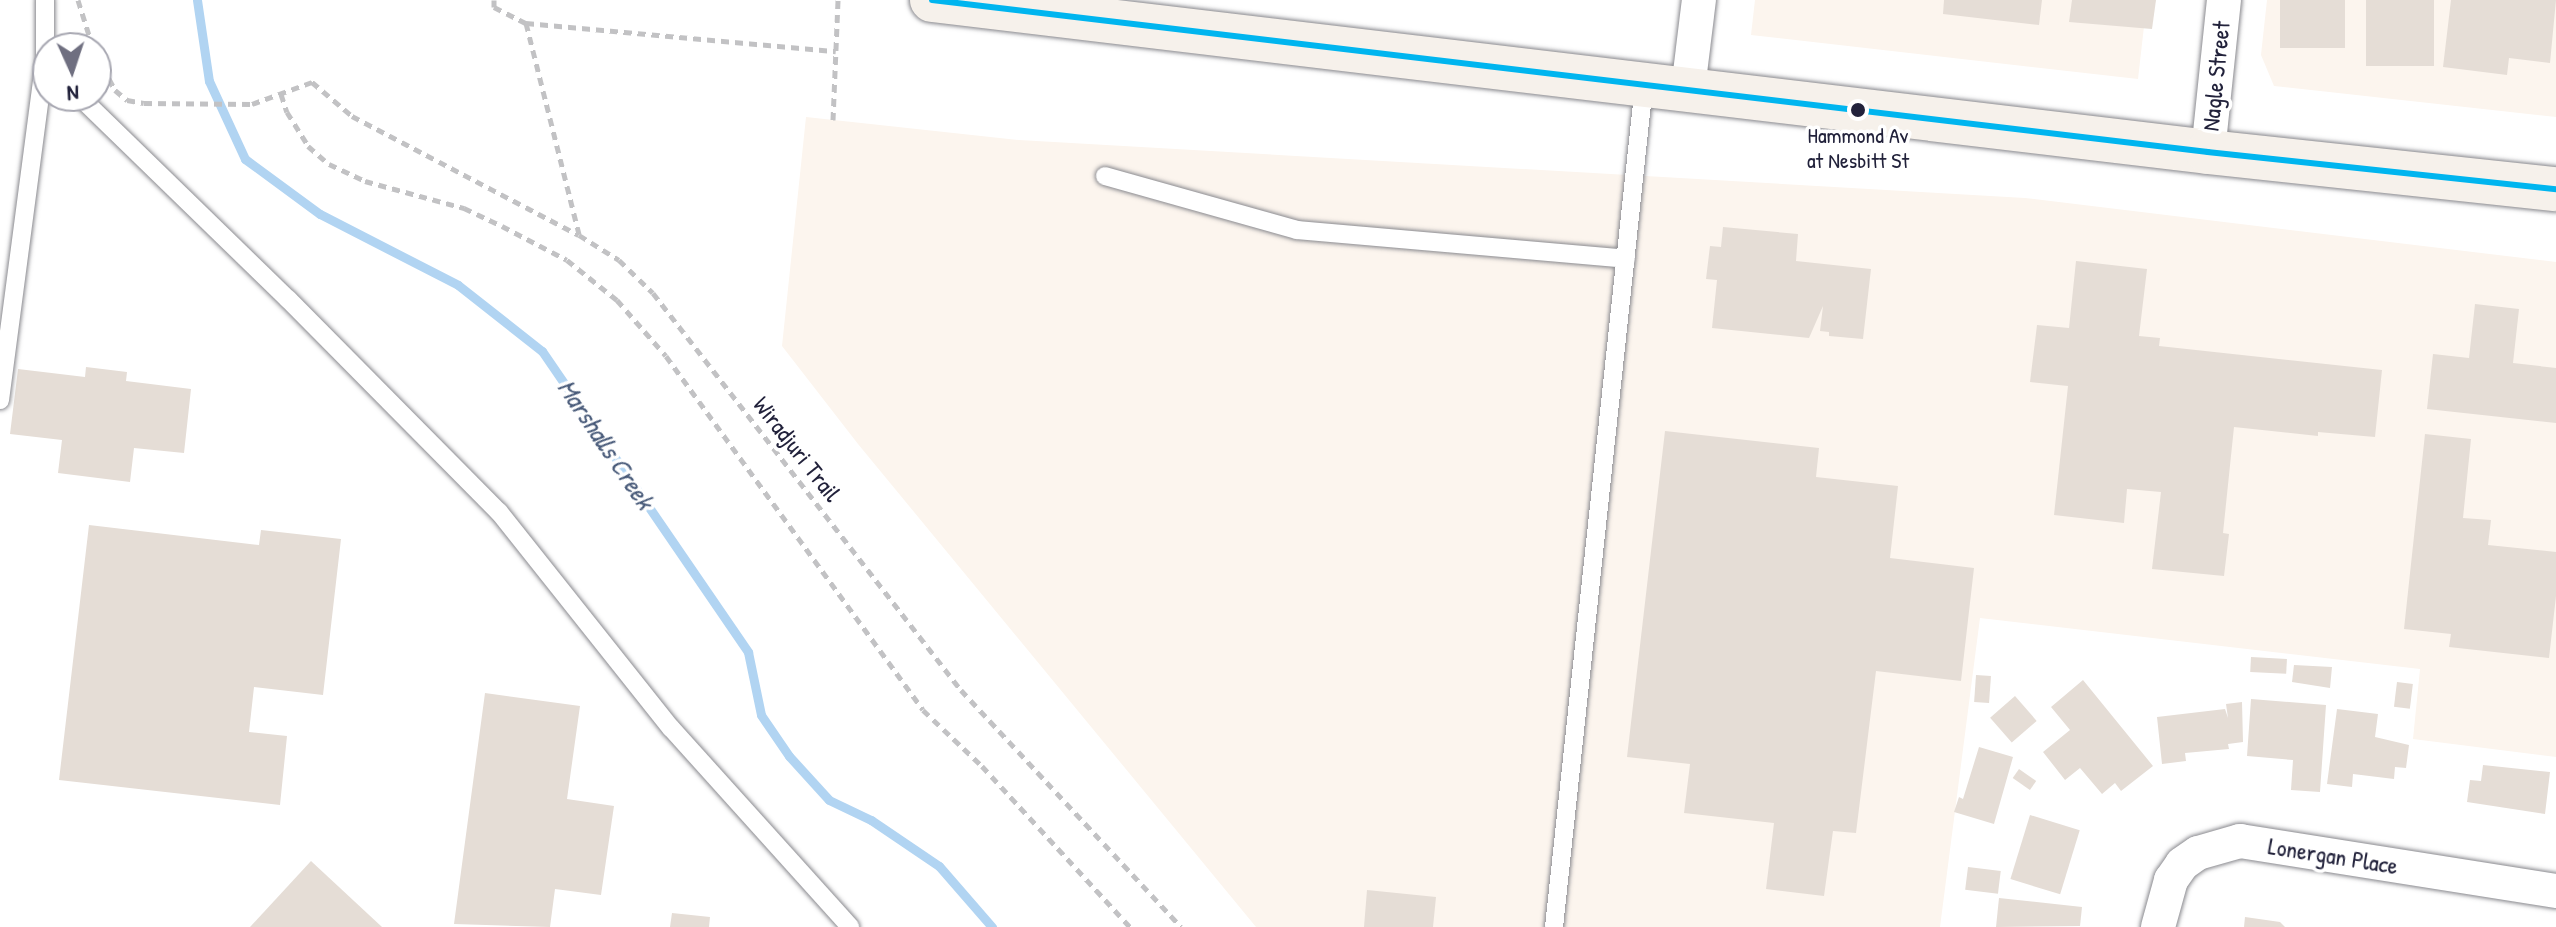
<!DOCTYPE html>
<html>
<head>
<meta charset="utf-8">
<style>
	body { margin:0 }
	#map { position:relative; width:2556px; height:927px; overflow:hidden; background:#fff; font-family:"Patrick Hand",sans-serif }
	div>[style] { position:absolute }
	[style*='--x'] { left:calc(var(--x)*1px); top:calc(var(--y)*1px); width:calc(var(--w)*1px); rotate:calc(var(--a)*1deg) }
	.built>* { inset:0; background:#fcf5ee }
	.stream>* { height:9px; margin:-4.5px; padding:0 4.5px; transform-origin:4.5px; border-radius:4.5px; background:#b1d4f2 }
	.building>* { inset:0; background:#e5ddd6; transform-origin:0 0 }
	.path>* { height:5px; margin-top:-2.5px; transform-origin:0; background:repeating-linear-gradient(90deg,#c2c2c4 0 8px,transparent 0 14px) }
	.roads { filter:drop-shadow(0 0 2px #8a8a8f) drop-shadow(0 0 2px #8a8a8f) }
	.lane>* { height:18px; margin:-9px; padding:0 9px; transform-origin:9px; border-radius:9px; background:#fff }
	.street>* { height:34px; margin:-17px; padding:0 17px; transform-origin:17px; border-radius:17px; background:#fff }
	.highway>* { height:44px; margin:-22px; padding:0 22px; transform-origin:22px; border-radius:22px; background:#f6f1eb }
	.bus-1>* { height:6px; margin:-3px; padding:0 3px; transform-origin:3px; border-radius:3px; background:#00b5ef }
	.dots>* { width:22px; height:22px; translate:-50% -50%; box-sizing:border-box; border:4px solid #fff; border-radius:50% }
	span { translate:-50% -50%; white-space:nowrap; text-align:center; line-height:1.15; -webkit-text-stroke:7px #fff; paint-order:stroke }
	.bus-label { font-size:22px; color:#22223b }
	.street-label { font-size:24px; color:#22223b }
	.water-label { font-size:26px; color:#485a79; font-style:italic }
	.north { position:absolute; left:32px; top:32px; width:80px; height:80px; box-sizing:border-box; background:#fff; border:2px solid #a7a7b1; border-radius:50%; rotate:177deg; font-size:22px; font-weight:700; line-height:32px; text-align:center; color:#22223b }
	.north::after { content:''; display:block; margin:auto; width:28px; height:36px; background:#6f6f80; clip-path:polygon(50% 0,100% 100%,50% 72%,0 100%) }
</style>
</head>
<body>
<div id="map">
	<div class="built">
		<div style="clip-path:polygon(1755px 0,2147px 0,2138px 79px,1751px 35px)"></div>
		<div style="clip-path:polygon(2267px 0,2556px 0,2556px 117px,2274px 86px,2261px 55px)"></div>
		<div style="clip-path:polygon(806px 117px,1019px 140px,2025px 198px,2556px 262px,2556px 757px,2413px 739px,2420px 669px,1980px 618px,1940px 927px,1256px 927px,858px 444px,782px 346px)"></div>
	</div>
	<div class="stream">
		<div style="--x:197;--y:0;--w:82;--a:81.6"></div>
		<div style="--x:209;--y:81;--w:86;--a:65.2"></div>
		<div style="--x:245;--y:159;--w:93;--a:36.3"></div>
		<div style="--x:320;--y:214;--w:155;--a:27.2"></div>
		<div style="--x:458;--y:285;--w:107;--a:38.2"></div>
		<div style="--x:542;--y:351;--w:365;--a:55.6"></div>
		<div style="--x:748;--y:652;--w:64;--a:78.3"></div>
		<div style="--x:761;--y:715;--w:50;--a:55.7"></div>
		<div style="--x:789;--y:756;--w:59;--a:47.7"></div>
		<div style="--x:829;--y:800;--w:47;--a:25.5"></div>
		<div style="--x:871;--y:820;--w:82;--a:34.1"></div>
		<div style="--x:939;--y:866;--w:81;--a:49"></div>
	</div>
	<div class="building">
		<div style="clip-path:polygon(1944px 0,2042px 0,2039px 25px,1943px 14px)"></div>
		<div style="clip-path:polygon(2072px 0,2156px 0,2152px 29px,2069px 22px)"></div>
		<div style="left:2280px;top:0;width:65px;height:48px"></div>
		<div style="left:2366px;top:0;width:68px;height:66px"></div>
		<div style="clip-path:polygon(2451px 0,2556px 0,2550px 63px,2509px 58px,2507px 75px,2443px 67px)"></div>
		<div style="clip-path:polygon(1723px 227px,1798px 234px,1796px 261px,1871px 269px,1863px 339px,1829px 336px,1829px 332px,1820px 331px,1823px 306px,1809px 338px,1712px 328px,1717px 280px,1706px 279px,1710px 246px,1721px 247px)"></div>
		<div style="clip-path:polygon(2076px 261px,2147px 269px,2139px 336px,2160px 338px,2159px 346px,2382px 370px,2375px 437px,2318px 432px,2318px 436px,2234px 427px,2223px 533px,2229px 534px,2224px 576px,2152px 569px,2161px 492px,2127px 489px,2124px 523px,2054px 515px,2068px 386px,2030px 382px,2037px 325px,2069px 328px)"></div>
		<div style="clip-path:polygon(2475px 304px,2519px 309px,2513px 363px,2556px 368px,2556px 423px,2427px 409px,2433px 354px,2469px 358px)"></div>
		<div style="clip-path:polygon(86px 367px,127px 372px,126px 381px,191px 389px,184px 453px,134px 448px,130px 482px,58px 473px,62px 440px,10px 434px,18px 369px,85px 377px)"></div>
		<div style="clip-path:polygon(1665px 431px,1819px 448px,1816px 477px,1898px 486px,1890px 558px,1974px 568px,1961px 681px,1876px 671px,1856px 833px,1833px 831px,1824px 896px,1766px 889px,1774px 823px,1684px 813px,1690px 764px,1627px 757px)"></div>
		<div style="clip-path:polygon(2425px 434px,2471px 439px,2463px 518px,2491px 520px,2488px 545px,2556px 552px,2556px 596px,2549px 658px,2449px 647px,2451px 634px,2404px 629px)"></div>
		<div style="clip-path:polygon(89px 525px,259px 545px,261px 530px,341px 539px,323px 695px,254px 687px,249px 732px,287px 736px,280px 805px,59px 780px)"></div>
		<div style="left:2251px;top:657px;width:36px;height:15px;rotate:3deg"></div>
		<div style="clip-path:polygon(2294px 665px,2332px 667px,2330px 688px,2292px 682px)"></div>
		<div style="left:1976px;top:675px;width:15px;height:27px;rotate:4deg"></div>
		<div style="clip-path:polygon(2083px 680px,2153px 766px,2121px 791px,2115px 783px,2102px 794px,2080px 768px,2065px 780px,2043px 752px,2070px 730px,2051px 707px)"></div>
		<div style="left:2397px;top:682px;width:16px;height:25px;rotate:7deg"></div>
		<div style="clip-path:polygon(485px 693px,580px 706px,567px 799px,614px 806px,601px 895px,555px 889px,550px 927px,454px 924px)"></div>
		<div style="left:2015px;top:696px;width:33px;height:33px;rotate:49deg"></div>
		<div style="clip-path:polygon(2251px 699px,2326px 705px,2320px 792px,2291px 790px,2293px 760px,2247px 756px)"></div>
		<div style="clip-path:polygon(2242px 702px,2243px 742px,2228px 744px,2229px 749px,2185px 753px,2186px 761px,2162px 764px,2157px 717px,2225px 709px,2228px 718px,2226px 704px)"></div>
		<div style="clip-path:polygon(2337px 709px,2378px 714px,2375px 737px,2409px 745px,2406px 768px,2395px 767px,2394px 779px,2353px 774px,2352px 787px,2327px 784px)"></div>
		<div style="clip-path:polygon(1979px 747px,2013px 757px,1994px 824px,1954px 812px,1959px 797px,1963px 799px)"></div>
		<div style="clip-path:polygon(2483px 765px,2550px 772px,2545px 814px,2467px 802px,2470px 780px,2481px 781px)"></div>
		<div style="left:2019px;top:769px;width:21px;height:11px;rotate:35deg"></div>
		<div style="left:2030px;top:815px;width:52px;height:67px;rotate:17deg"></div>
		<div style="clip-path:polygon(311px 861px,382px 927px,250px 927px)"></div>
		<div style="left:1968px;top:867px;width:33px;height:23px;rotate:7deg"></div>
		<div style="clip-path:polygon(1367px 890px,1436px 897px,1433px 927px,1364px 927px)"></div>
		<div style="clip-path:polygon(1999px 898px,2082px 907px,2080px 926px,1996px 927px)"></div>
		<div style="clip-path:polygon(672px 913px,710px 917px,709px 927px,670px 927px)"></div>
		<div style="clip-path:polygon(2245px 917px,2280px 922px,2285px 927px,2244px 927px)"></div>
	</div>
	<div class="path">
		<div style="--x:78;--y:0;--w:50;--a:72.6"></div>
		<div style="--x:494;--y:0;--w:7;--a:90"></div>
		<div style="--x:494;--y:7;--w:36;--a:27"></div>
		<div style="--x:526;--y:23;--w:218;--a:75.9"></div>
		<div style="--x:526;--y:23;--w:311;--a:5.2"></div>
		<div style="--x:96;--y:54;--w:41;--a:62.2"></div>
		<div style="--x:115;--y:90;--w:16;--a:40"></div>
		<div style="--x:127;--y:100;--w:17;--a:10"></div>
		<div style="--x:144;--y:103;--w:108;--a:0.5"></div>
		<div style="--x:252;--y:104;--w:64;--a:-20.1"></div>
		<div style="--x:312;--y:82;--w:52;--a:40.4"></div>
		<div style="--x:352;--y:116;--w:256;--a:27.7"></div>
		<div style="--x:579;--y:235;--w:47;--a:32"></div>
		<div style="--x:619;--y:260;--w:47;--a:44.1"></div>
		<div style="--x:653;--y:293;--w:502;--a:52.2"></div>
		<div style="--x:961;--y:690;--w:323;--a:47.1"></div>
		<div style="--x:281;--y:94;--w:19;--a:72"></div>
		<div style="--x:287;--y:112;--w:40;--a:58"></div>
		<div style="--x:308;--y:146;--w:28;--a:41"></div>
		<div style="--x:329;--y:164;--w:40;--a:25"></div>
		<div style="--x:365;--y:181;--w:103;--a:15.3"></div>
		<div style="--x:464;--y:208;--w:42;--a:25.3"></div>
		<div style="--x:502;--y:226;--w:73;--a:27.6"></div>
		<div style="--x:567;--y:260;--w:64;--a:38.7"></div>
		<div style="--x:617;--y:300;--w:74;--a:48.8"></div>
		<div style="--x:666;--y:356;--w:437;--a:54"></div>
		<div style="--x:923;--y:710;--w:81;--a:43.5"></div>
		<div style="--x:982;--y:766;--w:219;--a:47.4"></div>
		<div style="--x:833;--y:120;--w:120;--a:-87.6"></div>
	</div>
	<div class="roads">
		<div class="lane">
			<div style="--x:79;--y:96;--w:291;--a:44.2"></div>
			<div style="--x:288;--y:299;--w:300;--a:45.3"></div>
			<div style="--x:499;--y:512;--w:276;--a:51.5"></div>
			<div style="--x:671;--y:728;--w:268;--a:48"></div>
			<div style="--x:1105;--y:176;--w:199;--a:15.7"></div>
			<div style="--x:1297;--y:230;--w:330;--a:5"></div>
			<div style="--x:0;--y:400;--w:346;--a:-82.5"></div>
			<div style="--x:45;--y:57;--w:57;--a:-90"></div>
			<div style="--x:1554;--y:927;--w:847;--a:-83.9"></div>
		</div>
		<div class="street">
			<div style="--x:1688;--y:89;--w:90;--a:-83"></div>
			<div style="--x:2208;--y:152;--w:153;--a:-84"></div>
			<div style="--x:2158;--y:927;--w:49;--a:-74.5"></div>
			<div style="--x:2171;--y:880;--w:19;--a:-55"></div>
			<div style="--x:2182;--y:864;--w:19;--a:-35"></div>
			<div style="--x:2198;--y:853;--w:44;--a:-15.9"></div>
			<div style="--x:2240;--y:841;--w:320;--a:9"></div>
		</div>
		<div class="highway">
			<div style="--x:932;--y:0;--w:1285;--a:6.79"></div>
			<div style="--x:2208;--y:152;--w:350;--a:6.1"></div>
		</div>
	</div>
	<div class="bus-1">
		<div style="--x:932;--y:0;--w:1285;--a:6.79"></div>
		<div style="--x:2208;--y:152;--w:350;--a:6.1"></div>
	</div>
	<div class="dots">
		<div style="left:1858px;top:110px;background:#22223b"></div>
	</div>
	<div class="bus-label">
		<span style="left:1858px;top:148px">Hammond Av<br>at Nesbitt St</span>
	</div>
	<div class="street-label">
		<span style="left:2216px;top:76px;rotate:-84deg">Nagle Street</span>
		<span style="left:797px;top:449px;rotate:52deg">Wiradjuri Trail</span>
		<span style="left:2333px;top:856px;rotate:9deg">Lonergan Place</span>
	</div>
	<div class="water-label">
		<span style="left:606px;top:444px;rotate:56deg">Marshalls Creek</span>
	</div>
	<div class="north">N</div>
</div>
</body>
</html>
